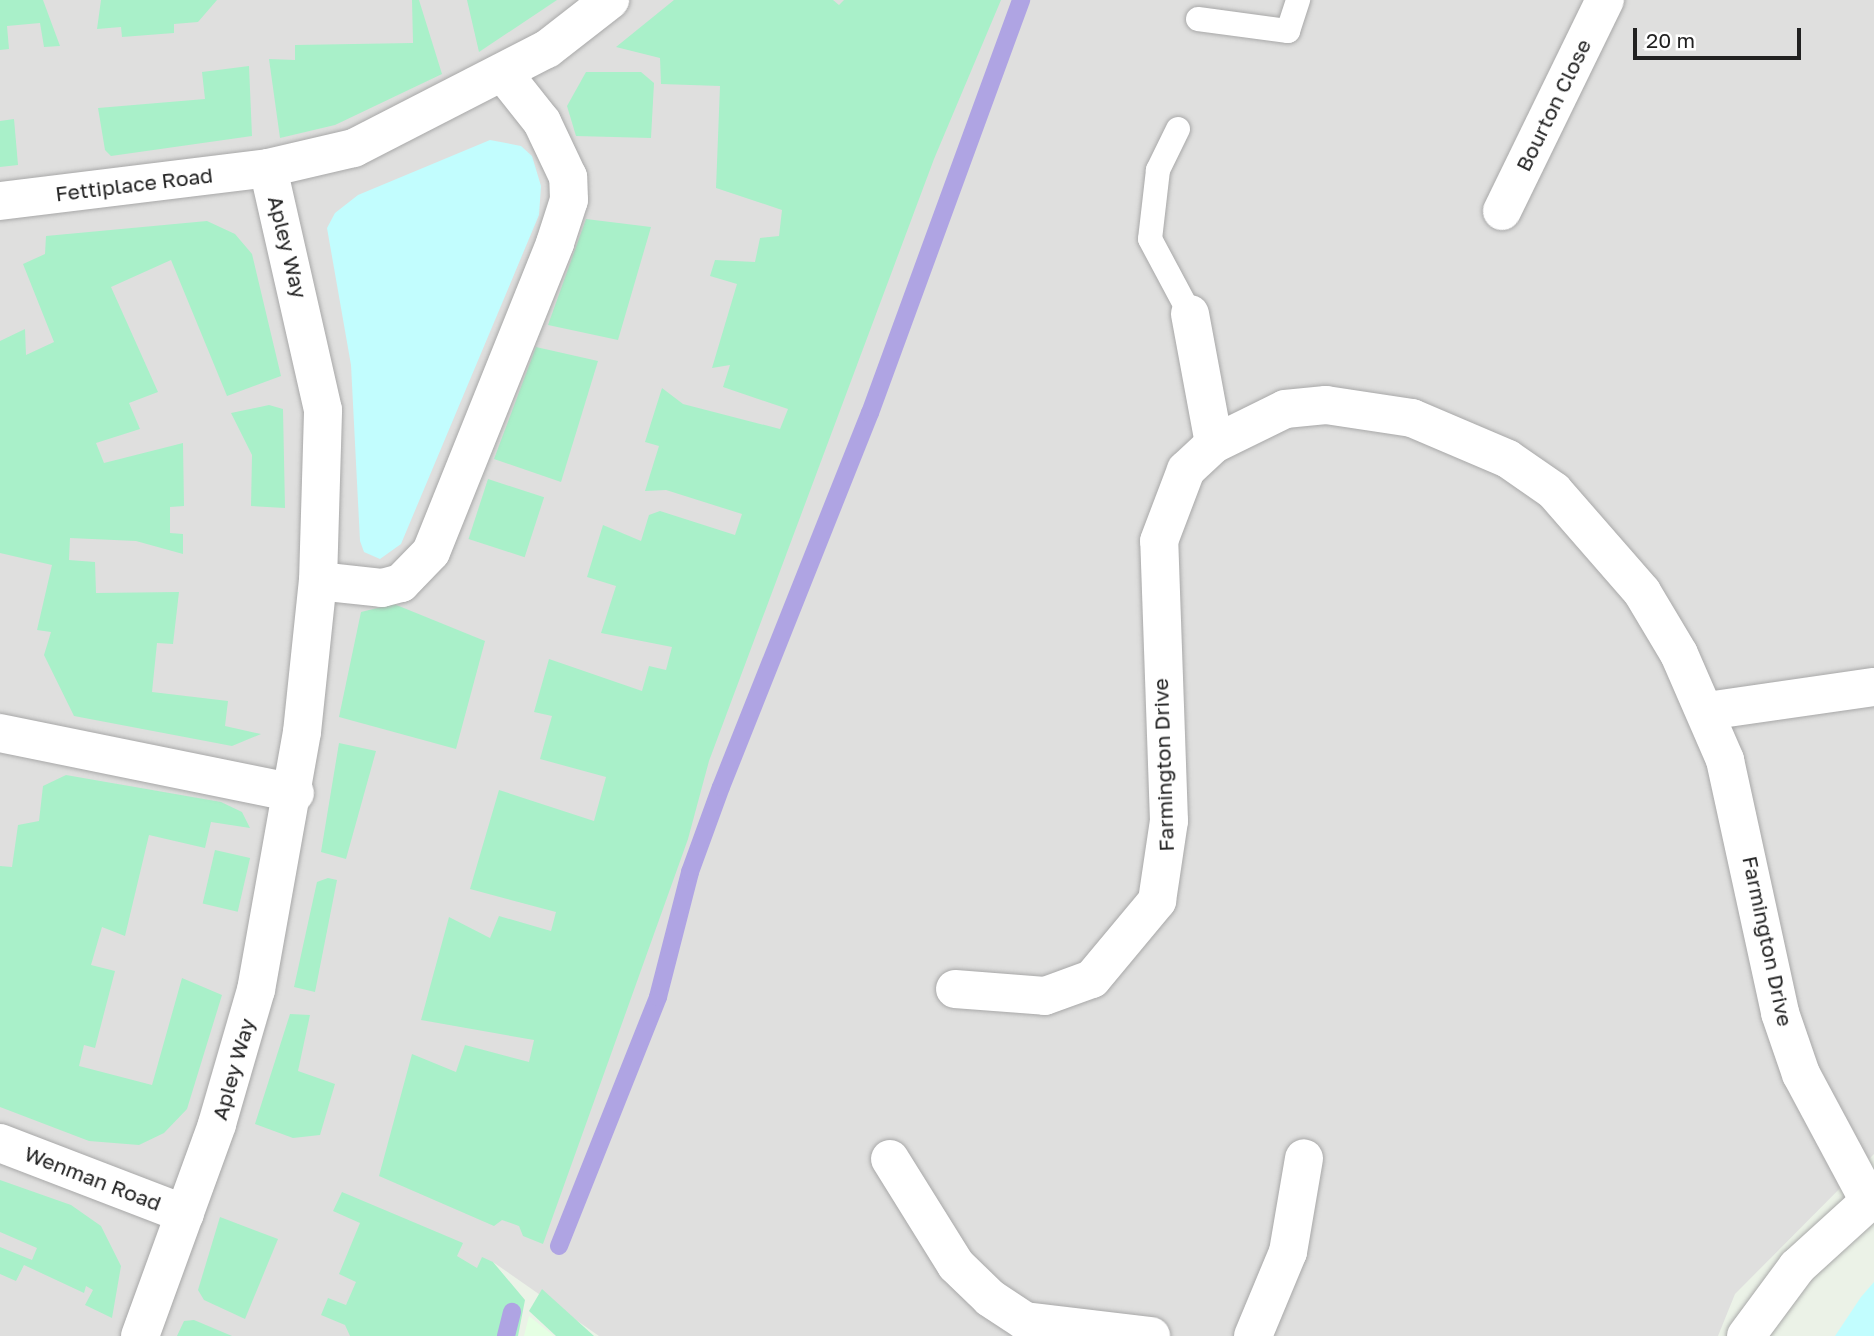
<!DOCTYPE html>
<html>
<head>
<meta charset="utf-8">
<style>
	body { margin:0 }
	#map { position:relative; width:1874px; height:1336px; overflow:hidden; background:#ebf2e7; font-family:"Golos Text",sans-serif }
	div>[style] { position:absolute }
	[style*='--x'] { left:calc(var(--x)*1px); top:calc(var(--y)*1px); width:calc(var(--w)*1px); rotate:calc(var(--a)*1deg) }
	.residential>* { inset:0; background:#dfdfde }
	.education>* { inset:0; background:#e5ffe3 }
	.grass>* { inset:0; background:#a9f0c9; transform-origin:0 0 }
	.park>* { inset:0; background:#c2fdfe }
	.stream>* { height:18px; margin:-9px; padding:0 9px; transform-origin:9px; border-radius:9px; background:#afa4e3 }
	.roads { filter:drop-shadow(0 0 2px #a8a8a8) drop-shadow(0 0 2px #a8a8a8) }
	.lane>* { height:24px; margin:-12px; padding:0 12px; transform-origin:12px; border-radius:12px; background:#fff }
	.street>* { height:38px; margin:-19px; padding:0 19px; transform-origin:19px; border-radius:19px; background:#fff }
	span { translate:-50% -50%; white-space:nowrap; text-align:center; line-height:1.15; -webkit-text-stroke:7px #fff; paint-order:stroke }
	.street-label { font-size:21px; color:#212121 }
	.scale { position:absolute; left:1633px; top:28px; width:168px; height:32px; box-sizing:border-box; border:4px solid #212121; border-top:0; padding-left:9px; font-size:21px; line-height:24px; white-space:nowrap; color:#212121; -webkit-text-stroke:5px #fff; paint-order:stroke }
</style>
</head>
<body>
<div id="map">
	<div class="residential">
		<div style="clip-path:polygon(0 0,1874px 0,1874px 1154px,1735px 1294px,1718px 1336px,599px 1336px,493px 1262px,470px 1336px,0 1336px)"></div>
	</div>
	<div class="education">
		<div style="clip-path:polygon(529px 1316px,554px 1336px,524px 1336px)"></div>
	</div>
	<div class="grass">
		<div style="clip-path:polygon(0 0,43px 0,60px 46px,44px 47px,40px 23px,7px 26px,9px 49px,0 50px)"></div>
		<div style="clip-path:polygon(101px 0,217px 0,198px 22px,174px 24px,174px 33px,122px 37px,121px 27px,97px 29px)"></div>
		<div style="clip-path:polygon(412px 0,419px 0,442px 74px,335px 125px,280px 138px,269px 59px,295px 60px,295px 45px,413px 43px)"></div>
		<div style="clip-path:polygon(467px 0,557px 0,479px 52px)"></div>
		<div style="clip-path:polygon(674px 0,833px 0,839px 5px,844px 0,1001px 0,934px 159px,709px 761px,688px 839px,543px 1244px,523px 1236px,519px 1226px,502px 1220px,494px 1226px,379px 1176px,412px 1054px,456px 1072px,465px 1045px,529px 1062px,534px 1040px,421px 1020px,449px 917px,490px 938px,499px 916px,551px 931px,556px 912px,470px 889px,499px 790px,594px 821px,606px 777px,540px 759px,552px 716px,534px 712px,549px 659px,642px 691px,649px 666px,666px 670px,672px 647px,601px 633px,616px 586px,587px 577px,603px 525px,641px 541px,649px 515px,660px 511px,735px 535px,742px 514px,666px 490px,645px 491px,659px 446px,645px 442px,662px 388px,683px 404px,780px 429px,788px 409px,723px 387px,730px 365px,712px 368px,737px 284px,710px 276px,715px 260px,755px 262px,760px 238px,779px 236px,782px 210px,716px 188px,720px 86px,661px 84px,660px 58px,616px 47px)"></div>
		<div style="clip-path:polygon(249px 66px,252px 136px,111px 156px,105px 150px,98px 108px,205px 99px,202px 72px)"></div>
		<div style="clip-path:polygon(586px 72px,641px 72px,654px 83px,651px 138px,576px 136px,567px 106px)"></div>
		<div style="clip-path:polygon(14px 119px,18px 165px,0 167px,0 121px)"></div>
		<div style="clip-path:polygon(586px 219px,651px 227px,618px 340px,548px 325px)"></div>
		<div style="clip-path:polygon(207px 221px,235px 234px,252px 254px,281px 376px,227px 396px,171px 260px,111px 287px,158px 392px,129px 403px,140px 429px,96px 443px,104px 463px,183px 443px,184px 506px,170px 507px,170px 533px,183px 534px,183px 554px,136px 541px,70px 538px,69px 560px,95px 562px,96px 593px,179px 592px,173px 644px,157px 643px,152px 692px,228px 701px,225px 726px,261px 734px,232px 746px,74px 716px,44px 655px,51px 632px,37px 630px,52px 565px,0 553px,0 341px,25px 329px,26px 355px,54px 342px,23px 264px,45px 254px,46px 236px)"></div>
		<div style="clip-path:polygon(536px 347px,598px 361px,561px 482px,494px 459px)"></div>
		<div style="clip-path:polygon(269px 405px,283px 409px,285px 508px,251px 506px,252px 455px,231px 413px)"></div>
		<div style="left:488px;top:479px;width:59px;height:63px;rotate:18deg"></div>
		<div style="clip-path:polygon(394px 604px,485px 641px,456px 749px,339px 717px,361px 612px)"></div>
		<div style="clip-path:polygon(339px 743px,376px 751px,346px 859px,321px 852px)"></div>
		<div style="clip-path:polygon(66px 775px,221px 802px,242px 812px,250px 828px,211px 822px,205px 848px,149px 835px,125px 936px,102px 927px,91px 965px,115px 971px,95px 1048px,84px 1045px,79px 1066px,152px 1085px,182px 978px,222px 995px,187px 1109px,164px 1133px,139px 1145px,89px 1141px,0 1107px,0 866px,12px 867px,18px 825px,39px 821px,43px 786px)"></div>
		<div style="left:215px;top:850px;width:36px;height:55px;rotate:13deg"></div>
		<div style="clip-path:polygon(328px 878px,337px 880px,315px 992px,294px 987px,317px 882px)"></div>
		<div style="clip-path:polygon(290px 1014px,310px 1015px,298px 1071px,335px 1084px,320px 1135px,293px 1138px,255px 1124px)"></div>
		<div style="clip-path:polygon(0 1180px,71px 1205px,101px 1226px,121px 1266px,112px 1318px,85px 1305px,93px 1290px,86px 1286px,84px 1293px,24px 1265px,16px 1281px,0 1274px,0 1247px,32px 1260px,37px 1248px,0 1232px)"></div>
		<div style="clip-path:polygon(342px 1192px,463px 1243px,457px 1256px,477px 1268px,482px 1257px,493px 1262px,525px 1300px,518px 1336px,350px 1336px,345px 1325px,321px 1315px,328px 1298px,346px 1305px,356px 1282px,339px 1274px,360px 1223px,333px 1211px)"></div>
		<div style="clip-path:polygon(220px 1217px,278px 1239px,245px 1319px,204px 1300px,198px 1290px)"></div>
		<div style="clip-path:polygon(542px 1289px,594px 1336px,556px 1336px,529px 1311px)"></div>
		<div style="clip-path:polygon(194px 1320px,232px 1336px,177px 1336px,184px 1321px)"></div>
	</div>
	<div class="park">
		<div style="clip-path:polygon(490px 140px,521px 146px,532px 156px,541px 186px,539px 215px,401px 544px,380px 559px,364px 552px,360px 541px,351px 365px,327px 228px,335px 213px,358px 195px)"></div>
		<div style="clip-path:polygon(1874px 1282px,1874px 1336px,1835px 1336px,1861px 1297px)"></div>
	</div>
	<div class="stream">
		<div style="--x:559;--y:1246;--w:268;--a:-68.3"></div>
		<div style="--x:658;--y:997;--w:129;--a:-75.6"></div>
		<div style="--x:690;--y:872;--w:90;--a:-70"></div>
		<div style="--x:721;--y:787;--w:403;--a:-68.3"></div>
		<div style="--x:870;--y:413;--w:440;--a:-69.9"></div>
		<div style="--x:506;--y:1336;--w:25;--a:-76"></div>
	</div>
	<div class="roads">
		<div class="lane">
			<div style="--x:1198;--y:19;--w:91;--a:7.6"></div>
			<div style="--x:1288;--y:31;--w:33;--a:-72"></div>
			<div style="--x:1178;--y:129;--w:46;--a:116"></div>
			<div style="--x:1158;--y:170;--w:69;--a:96.6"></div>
			<div style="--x:1150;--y:239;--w:85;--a:61.9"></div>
		</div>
		<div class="street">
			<div style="--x:0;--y:201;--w:270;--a:-7"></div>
			<div style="--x:268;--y:168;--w:88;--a:-13.1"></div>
			<div style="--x:354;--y:148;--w:217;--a:-27.2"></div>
			<div style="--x:547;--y:49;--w:80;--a:-37.9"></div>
			<div style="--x:1502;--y:211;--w:235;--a:-64"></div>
			<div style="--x:1190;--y:314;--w:132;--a:79.5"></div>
			<div style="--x:1214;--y:444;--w:79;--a:-26.2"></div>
			<div style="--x:1285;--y:409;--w:41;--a:-5.6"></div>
			<div style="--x:1326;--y:405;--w:87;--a:8.6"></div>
			<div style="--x:1412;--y:418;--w:104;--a:23.1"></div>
			<div style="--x:1508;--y:459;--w:56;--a:34.8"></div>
			<div style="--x:1554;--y:491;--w:134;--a:48.9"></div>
			<div style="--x:1642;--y:592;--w:72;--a:59.2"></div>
			<div style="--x:1679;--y:654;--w:116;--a:66.5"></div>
			<div style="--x:1725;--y:760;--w:259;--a:77.7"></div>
			<div style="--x:1780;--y:1013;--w:65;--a:71"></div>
			<div style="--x:1801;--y:1074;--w:144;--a:61.8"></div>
			<div style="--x:318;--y:581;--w:64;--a:6.2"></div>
			<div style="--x:382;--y:588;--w:20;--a:-15"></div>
			<div style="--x:401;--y:583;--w:43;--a:-45.9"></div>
			<div style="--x:431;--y:552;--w:333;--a:-68.1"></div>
			<div style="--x:555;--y:243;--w:45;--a:-72"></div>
			<div style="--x:569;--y:200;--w:23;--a:-92"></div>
			<div style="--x:568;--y:177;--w:61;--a:-115.3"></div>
			<div style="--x:542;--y:122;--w:61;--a:-128.4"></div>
			<div style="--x:1707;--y:711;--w:169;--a:-8.2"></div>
			<div style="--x:0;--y:733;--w:301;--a:11.5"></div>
			<div style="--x:955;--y:989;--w:90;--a:4.4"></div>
			<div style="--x:1045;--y:996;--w:50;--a:-19.9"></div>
			<div style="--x:1092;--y:979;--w:102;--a:-50.2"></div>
			<div style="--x:1157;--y:901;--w:81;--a:-81.5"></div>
			<div style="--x:1169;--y:821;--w:280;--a:-92"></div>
			<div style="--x:1159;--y:541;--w:76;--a:-69.2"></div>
			<div style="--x:1186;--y:470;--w:38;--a:-43"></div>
			<div style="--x:0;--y:1143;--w:198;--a:21"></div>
			<div style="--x:890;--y:1159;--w:125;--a:58.1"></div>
			<div style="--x:956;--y:1265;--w:47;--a:44.1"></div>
			<div style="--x:990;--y:1298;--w:42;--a:33.3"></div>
			<div style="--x:1025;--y:1321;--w:127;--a:6.8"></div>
			<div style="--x:140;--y:1336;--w:226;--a:-70"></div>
			<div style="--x:217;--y:1124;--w:140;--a:-73.8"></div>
			<div style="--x:256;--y:990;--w:262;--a:-79.9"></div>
			<div style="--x:302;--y:732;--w:152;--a:-84"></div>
			<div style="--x:318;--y:581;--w:171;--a:-88.3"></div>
			<div style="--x:323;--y:410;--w:248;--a:-102.8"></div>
			<div style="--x:1253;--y:1336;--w:91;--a:-67.4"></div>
			<div style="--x:1288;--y:1252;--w:95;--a:-80.3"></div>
			<div style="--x:1746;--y:1336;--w:86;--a:-53.5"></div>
			<div style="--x:1797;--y:1267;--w:104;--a:-42.3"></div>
		</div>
	</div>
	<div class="street-label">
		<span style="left:1553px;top:105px;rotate:-64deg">Bourton Close</span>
		<span style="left:134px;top:184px;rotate:-7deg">Fettiplace Road</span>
		<span style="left:288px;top:247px;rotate:76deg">Apley Way</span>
		<span style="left:1163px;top:765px;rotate:-92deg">Farmington Drive</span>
		<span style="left:1768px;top:941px;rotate:78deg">Farmington Drive</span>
		<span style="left:233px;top:1069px;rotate:-74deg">Apley Way</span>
		<span style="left:93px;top:1178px;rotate:21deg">Wenman Road</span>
	</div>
	<div class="scale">20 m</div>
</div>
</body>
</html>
